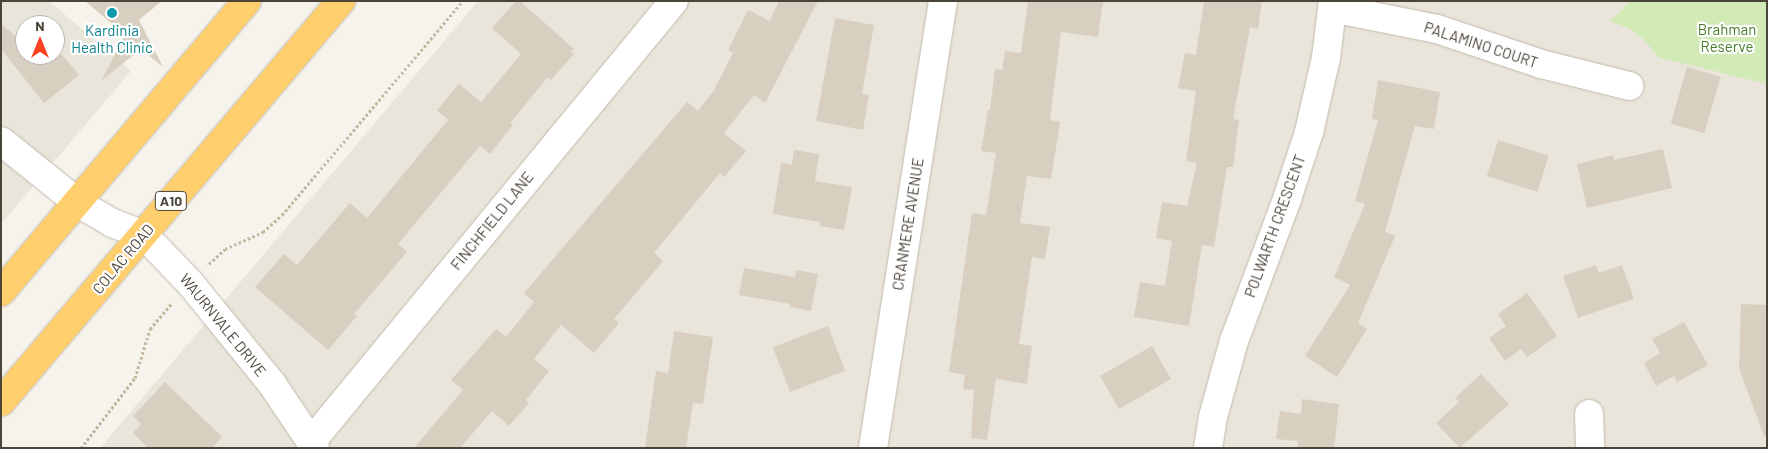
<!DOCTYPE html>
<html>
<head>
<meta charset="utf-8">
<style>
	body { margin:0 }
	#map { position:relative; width:1768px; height:449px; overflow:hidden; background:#f6f3ec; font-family:Barlow,sans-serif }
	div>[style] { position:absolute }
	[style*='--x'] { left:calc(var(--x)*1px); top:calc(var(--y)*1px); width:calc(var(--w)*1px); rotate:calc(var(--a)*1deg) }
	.residential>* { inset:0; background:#eae5da }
	.green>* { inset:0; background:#d2eab5 }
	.building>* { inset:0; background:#d8cfc1; transform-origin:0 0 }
	.path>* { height:3px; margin-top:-1.5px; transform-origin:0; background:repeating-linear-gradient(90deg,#c4b79f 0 2.5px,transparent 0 5px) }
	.roads { filter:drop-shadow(0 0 1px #c2bbae) drop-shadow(0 0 1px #c2bbae) }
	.minor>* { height:28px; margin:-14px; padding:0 14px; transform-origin:14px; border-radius:14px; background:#fff }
	.highway>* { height:28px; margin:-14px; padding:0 14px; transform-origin:14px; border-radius:14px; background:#ffcf6e }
	.dots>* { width:14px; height:14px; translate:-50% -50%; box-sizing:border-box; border:2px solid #fff; border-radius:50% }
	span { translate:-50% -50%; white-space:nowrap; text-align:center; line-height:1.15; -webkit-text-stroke:4.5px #fff; paint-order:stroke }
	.shield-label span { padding:1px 4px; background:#fff; border:1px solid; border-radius:4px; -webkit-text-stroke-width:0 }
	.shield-label { font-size:14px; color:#4b4439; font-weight:700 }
	.park-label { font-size:15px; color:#4a7f2a }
	.culture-label { font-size:15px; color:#0d838f }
	.street-label { font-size:15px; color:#4b4439 }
	.frame { position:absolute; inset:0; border:2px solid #4b4439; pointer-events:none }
	.north { position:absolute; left:15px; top:15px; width:50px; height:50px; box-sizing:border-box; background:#fff; border:1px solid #b7b4b0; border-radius:50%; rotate:0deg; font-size:14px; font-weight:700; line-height:20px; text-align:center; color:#4b4439 }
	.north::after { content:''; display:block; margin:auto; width:18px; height:22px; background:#fc3f1d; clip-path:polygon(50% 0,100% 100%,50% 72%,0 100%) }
</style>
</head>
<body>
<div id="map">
	<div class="residential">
		<div style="clip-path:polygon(evenodd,1px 1px,49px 1px,131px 71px,1px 224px,1px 1px,25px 25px,55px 25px,55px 55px,25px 55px,25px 25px)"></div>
		<div style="clip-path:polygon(478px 1px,1767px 1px,1767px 448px,100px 448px)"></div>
	</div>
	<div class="green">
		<div style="clip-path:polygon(1631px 1px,1767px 1px,1767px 84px,1658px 57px,1645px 41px,1631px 29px,1610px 21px)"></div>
	</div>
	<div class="building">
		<div style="clip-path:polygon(85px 1px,162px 1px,139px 20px,163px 67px,141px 49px,101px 81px,125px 35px)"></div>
		<div style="clip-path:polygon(516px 1px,520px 1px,574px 49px,571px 51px,574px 54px,551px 80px,548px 77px,510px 123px,513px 125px,490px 154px,480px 146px,398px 244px,407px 252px,354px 314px,357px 316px,328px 350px,255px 287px,284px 254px,297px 265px,350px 203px,367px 218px,448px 120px,437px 110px,459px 84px,481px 102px,521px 54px,492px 28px)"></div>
		<div style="clip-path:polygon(779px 1px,818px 1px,765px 103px,754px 95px,724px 133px,746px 151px,724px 177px,720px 173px,654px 253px,663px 261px,614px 319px,619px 323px,594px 353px,561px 325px,534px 359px,549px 371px,526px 400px,529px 403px,509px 426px,492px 411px,460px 448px,414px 448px,463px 390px,451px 380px,496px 329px,506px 337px,534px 302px,524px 293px,687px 102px,698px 111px,714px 90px,733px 53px,728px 50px,748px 10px,770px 21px)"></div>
		<div style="clip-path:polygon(1028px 1px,1103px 1px,1098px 37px,1061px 32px,1050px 120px,1060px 122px,1051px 179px,1027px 176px,1020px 223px,1050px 227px,1045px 259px,1032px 257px,1019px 344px,1032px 346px,1027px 384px,996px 379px,987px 440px,971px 438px,974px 390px,963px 389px,965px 375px,949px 372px,972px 213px,986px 215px,996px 153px,981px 151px,988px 110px,990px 110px,995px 69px,1002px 70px,1005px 51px,1021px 53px)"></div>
		<div style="clip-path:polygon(1204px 1px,1262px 1px,1258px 29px,1250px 27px,1233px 119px,1239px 120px,1233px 167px,1227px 167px,1214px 247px,1202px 245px,1189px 326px,1134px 317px,1140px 282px,1165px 286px,1172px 241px,1156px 238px,1162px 202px,1187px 206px,1197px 163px,1186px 161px,1196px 91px,1178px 88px,1185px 53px,1196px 55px)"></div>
		<div style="clip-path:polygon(835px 18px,874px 25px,862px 94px,869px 95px,863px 130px,816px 121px)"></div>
		<div style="clip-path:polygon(1px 24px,23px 42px,25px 41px,25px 55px,55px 55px,55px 46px,79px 75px,44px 103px,1px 49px)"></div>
		<div style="left:1687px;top:67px;width:35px;height:59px;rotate:16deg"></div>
		<div style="clip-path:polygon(1378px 80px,1440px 92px,1434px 129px,1415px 126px,1385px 232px,1395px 236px,1358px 323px,1367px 329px,1337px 377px,1305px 356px,1350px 285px,1334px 277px,1365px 204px,1355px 201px,1378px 120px,1372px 119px)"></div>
		<div style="left:1498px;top:140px;width:53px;height:38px;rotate:17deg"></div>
		<div style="clip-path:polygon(1663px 149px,1672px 188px,1587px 208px,1577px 164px,1613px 155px,1614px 160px)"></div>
		<div style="clip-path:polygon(794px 150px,819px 154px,815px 181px,852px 187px,844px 230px,820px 226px,820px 222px,773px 214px,781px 163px,792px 165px)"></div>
		<div style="clip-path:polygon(1596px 265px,1599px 273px,1622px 265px,1634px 299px,1578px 318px,1563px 276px)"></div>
		<div style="clip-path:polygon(744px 268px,795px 277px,796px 270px,818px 274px,811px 311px,790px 307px,790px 304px,739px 295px)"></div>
		<div style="clip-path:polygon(1527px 293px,1557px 336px,1527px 357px,1521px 349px,1505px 361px,1489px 338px,1506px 326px,1498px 314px)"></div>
		<div style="clip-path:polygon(1741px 304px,1767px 305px,1767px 436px,1764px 436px,1739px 368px)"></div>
		<div style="clip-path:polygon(1684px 322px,1708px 365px,1677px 382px,1674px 376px,1656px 386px,1644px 363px,1660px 353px,1652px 339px)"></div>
		<div style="left:828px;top:326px;width:48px;height:59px;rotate:69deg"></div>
		<div style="clip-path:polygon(674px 331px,713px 337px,703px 404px,693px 403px,686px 448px,645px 448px,656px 371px,668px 373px)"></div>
		<div style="left:1152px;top:346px;width:38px;height:60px;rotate:60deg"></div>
		<div style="clip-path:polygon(1481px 374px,1509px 404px,1460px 448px,1436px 423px,1459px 402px,1455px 398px)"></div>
		<div style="clip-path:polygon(165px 382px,222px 437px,212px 448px,148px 448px,133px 433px,141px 424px,133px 416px)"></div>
		<div style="clip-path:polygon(1302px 399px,1339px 404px,1334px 448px,1297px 448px,1298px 441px,1276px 439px,1280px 411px,1301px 414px)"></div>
	</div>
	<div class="path">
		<div style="--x:209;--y:264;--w:22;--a:-43"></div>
		<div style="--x:225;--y:249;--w:42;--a:-24.1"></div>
		<div style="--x:263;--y:232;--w:25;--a:-42"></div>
		<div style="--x:282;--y:215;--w:280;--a:-49.8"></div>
		<div style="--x:81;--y:448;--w:88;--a:-52.4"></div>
		<div style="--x:135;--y:378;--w:51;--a:-73"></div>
		<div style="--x:150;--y:329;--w:34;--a:-50"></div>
	</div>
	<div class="roads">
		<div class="minor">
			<div style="--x:1332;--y:8;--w:107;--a:11.3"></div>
			<div style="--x:1437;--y:29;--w:110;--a:18.6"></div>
			<div style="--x:1541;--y:64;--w:91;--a:14"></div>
			<div style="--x:1;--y:141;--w:99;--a:38.8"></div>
			<div style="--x:78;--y:203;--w:39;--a:30"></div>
			<div style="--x:112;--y:223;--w:33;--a:20"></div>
			<div style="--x:143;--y:234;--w:68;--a:46.2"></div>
			<div style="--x:190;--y:283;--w:130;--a:50.9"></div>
			<div style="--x:272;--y:384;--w:77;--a:56.1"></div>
			<div style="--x:1589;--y:414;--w:34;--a:88"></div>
			<div style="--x:311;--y:442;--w:571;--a:-50.54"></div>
			<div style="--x:873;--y:448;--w:452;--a:-81.1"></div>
			<div style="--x:1208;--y:448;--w:31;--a:-81"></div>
			<div style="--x:1213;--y:417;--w:79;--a:-74.6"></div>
			<div style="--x:1234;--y:341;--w:152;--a:-69.5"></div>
			<div style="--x:1287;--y:199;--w:71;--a:-71.8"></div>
			<div style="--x:1309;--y:132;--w:76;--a:-77.1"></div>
			<div style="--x:1326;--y:58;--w:57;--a:-83"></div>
		</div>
		<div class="highway">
			<div style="--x:1;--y:292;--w:381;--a:-49.8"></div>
			<div style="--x:1;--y:402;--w:526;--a:-49.71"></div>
		</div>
	</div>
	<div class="dots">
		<div style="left:112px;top:13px;background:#0f9aa8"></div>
	</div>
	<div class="shield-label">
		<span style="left:171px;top:201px">A10</span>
	</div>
	<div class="park-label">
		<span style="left:1727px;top:38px">Brahman<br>Reserve</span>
	</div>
	<div class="culture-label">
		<span style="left:112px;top:39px">Kardinia<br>Health Clinic</span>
	</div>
	<div class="street-label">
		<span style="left:1481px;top:45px;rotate:18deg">PALAMINO COURT</span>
		<span style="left:492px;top:221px;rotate:-51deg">FINCHFIELD LANE</span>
		<span style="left:908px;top:224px;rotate:-81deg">CRANMERE AVENUE</span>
		<span style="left:1275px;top:226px;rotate:-70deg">POLWARTH CRESCENT</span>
		<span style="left:123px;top:259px;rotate:-50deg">COLAC ROAD</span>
		<span style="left:223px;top:325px;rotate:51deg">WAURNVALE DRIVE</span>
	</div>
	<div class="frame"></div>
	<div class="north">N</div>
</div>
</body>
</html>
